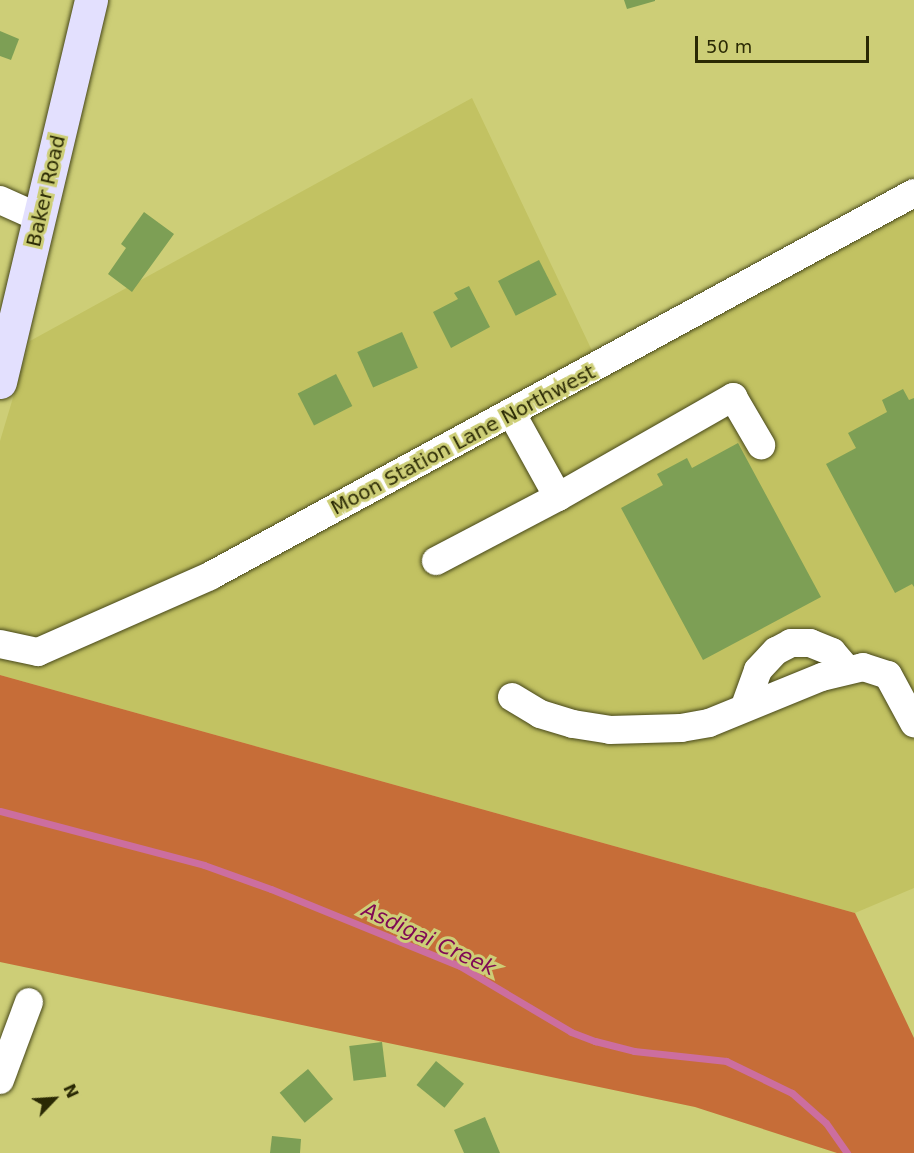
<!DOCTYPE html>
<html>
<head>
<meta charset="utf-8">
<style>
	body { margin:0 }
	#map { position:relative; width:914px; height:1153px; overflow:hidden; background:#cdce77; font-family:"DejaVu Sans",sans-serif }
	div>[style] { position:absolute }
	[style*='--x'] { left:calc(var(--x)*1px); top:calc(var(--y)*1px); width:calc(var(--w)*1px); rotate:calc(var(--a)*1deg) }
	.built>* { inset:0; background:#c2c262 }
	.forest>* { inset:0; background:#c66d38 }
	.stream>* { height:7px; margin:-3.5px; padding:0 3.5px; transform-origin:3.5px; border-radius:3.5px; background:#cc6e9f }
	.building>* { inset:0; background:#7d9f55; transform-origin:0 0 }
	.roads { filter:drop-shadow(0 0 2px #47471a) drop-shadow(0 0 2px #47471a) }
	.minor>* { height:28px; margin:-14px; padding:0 14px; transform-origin:14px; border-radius:14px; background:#fff }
	.major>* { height:33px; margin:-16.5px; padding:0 16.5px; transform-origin:16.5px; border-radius:16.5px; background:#e3e0fe }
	span { translate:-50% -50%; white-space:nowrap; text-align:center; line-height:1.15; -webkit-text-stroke:6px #cdce77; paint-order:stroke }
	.street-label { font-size:20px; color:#2a2904 }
	.water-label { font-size:21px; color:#800955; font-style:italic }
	.north { position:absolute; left:24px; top:1069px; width:60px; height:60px; -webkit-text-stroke:4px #cdce77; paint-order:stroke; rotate:65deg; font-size:16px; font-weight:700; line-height:24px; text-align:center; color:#2a2904 }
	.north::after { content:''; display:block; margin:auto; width:21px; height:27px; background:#2a2904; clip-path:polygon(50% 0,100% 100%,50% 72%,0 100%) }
	.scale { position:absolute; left:695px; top:36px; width:174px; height:27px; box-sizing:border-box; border:3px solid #2a2904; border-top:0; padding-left:8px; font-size:18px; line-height:21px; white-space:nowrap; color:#2a2904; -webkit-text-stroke:4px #cdce77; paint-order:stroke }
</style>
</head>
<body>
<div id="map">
	<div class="built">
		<div style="clip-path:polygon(472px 98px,596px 359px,914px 209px,914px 888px,855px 913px,0 675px,0 441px,30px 341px)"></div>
	</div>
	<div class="forest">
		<div style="clip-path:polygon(0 675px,855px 913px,914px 1038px,914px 1153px,837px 1153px,695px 1107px,0 962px)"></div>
	</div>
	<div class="stream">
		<div style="--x:0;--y:811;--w:211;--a:14.8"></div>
		<div style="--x:204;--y:865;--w:71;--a:19.7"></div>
		<div style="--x:271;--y:889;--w:204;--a:22.2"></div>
		<div style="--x:460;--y:966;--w:129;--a:30.7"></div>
		<div style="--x:571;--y:1032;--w:26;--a:21"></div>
		<div style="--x:595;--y:1041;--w:40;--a:14.4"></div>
		<div style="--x:634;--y:1051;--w:93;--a:6.2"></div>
		<div style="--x:726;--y:1061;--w:73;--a:25.9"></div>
		<div style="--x:792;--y:1093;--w:45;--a:41.4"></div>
		<div style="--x:826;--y:1123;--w:37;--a:55"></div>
	</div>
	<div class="building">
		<div style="clip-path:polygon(624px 0,655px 0,655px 1px,627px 9px)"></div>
		<div style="clip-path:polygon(0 31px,19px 39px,11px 60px,0 56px)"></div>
		<div style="clip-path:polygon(144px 212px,174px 234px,132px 292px,108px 274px,126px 248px,121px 244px)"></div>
		<div style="left:539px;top:260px;width:39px;height:46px;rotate:63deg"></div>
		<div style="clip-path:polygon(469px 286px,490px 327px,451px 348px,433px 312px,458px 299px,454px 293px)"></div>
		<div style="left:402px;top:332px;width:39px;height:49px;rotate:66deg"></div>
		<div style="left:336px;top:374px;width:36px;height:43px;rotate:63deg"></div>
		<div style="clip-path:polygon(903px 389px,909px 400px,914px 398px,914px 587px,912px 584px,895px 593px,826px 464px,856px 448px,848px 433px,887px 412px,882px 400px)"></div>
		<div style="clip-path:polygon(738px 443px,821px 597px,703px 660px,621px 508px,663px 485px,657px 474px,687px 458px,692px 468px)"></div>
		<div style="left:382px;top:1042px;width:35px;height:33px;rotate:83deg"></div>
		<div style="left:436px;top:1061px;width:36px;height:31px;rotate:39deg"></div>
		<div style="left:308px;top:1069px;width:39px;height:37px;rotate:50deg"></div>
		<div style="clip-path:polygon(485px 1117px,500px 1153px,464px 1153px,454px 1130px)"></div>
		<div style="clip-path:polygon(272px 1136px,301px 1139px,300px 1153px,270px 1153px)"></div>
	</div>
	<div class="roads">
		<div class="minor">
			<div style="--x:0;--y:200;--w:44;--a:24.2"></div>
			<div style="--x:512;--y:414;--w:95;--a:61"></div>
			<div style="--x:558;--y:497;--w:202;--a:-29.7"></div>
			<div style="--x:733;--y:397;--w:56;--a:59.7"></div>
			<div style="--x:436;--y:561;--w:138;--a:-27.7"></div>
			<div style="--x:0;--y:644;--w:39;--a:12"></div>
			<div style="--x:38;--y:652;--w:188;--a:-23.8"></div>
			<div style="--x:210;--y:576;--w:801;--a:-28.55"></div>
			<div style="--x:512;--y:697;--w:33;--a:31"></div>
			<div style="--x:540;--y:714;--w:34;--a:17"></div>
			<div style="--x:573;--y:724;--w:37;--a:9"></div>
			<div style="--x:610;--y:730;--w:71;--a:-1.6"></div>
			<div style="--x:681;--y:728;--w:28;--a:-10"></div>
			<div style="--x:709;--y:723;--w:122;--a:-22.2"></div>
			<div style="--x:822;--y:677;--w:42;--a:-13.7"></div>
			<div style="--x:863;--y:667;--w:26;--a:18"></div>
			<div style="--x:888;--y:675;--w:55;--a:61.6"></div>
			<div style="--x:745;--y:706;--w:38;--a:-70"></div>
			<div style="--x:758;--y:670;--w:26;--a:-47"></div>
			<div style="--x:776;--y:651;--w:17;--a:-28"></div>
			<div style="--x:791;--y:643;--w:19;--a:0"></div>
			<div style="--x:810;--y:643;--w:24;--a:22"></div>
			<div style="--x:832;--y:652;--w:23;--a:49"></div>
			<div style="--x:0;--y:1080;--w:83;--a:-69.6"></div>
		</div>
		<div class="major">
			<div style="--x:0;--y:382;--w:393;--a:-76.6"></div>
		</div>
	</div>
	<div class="street-label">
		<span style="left:46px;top:191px;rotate:-77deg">Baker Road</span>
		<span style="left:463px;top:440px;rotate:-28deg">Moon Station Lane Northwest</span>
	</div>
	<div class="water-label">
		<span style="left:429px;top:939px;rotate:25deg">Asdigai Creek</span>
	</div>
	<div class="north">N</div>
	<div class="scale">50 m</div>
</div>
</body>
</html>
